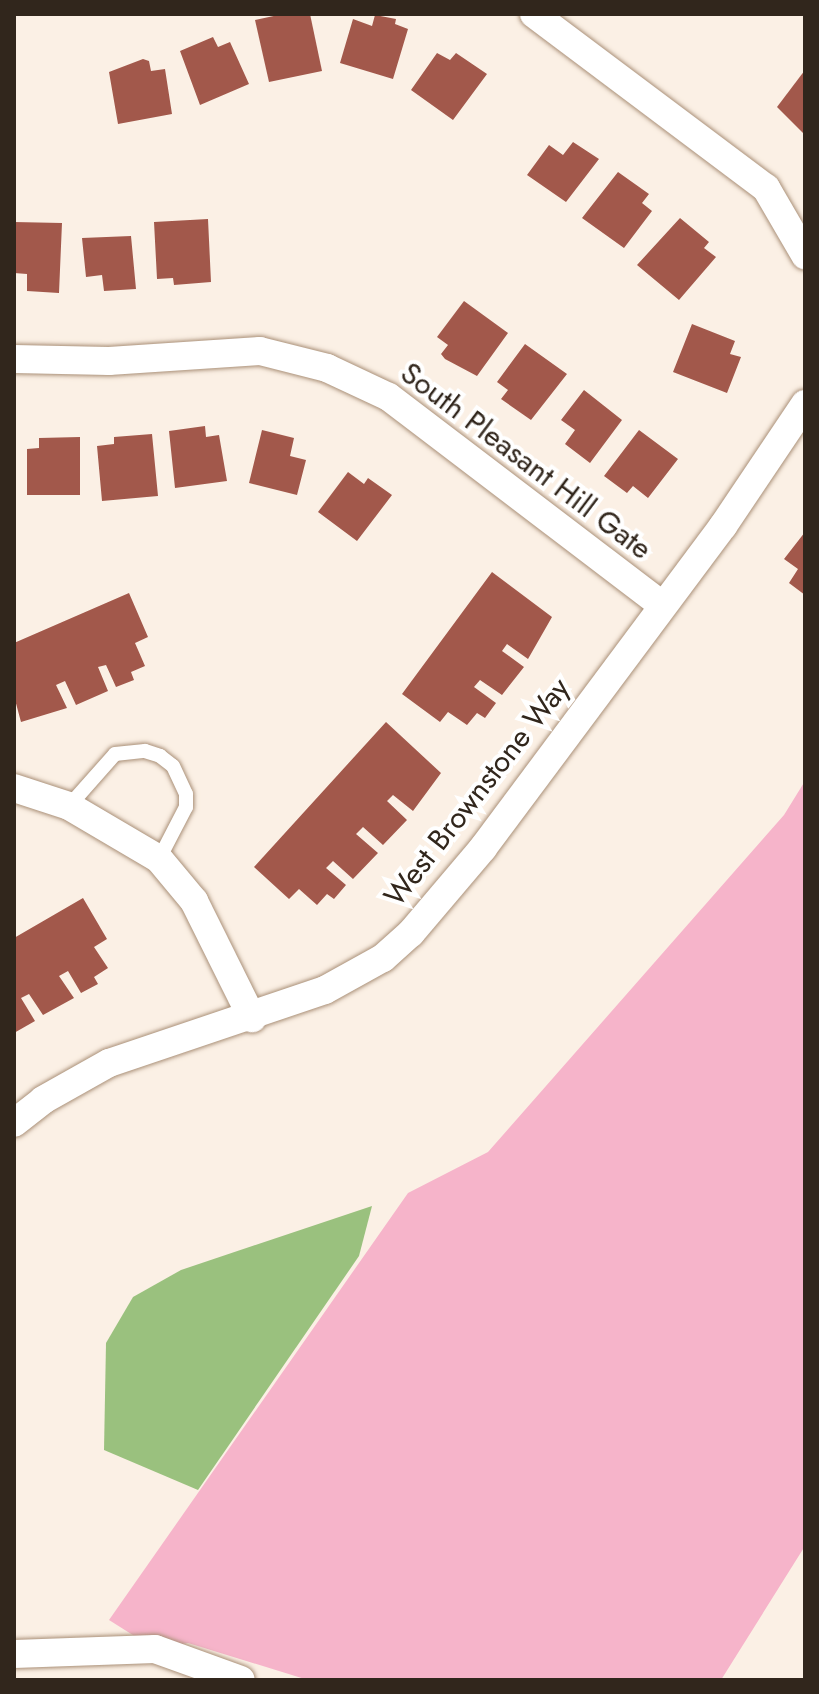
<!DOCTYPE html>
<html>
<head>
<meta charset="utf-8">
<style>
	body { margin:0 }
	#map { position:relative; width:819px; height:1694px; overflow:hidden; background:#fbf0e5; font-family:Jost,sans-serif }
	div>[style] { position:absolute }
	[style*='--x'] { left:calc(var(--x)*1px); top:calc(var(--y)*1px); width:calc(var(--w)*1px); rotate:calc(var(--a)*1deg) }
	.green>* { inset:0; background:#f6b4ca }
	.water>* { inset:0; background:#9ac17e }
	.building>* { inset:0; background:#a2584b }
	.roads { filter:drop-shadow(0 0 2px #aa9078) drop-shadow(0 0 2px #aa9078) }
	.lane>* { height:14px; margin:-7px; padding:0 7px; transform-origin:7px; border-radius:7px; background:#fff }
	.street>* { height:28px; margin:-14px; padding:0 14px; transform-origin:14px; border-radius:14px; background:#fff }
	span { translate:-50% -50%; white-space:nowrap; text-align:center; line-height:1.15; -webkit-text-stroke:8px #fff; paint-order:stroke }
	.street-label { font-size:30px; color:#31261c }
	.frame { position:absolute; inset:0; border:16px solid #31261c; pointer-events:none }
</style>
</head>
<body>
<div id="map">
	<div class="green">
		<div style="clip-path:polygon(805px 781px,805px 1546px,721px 1680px,308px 1680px,188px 1643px,155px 1649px,109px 1620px,408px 1193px,488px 1152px,784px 815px)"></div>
	</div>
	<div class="water">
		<div style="clip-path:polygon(372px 1206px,359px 1256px,198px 1490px,104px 1450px,106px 1343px,133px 1297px,181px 1270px)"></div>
	</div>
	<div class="building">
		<div style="clip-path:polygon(283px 14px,310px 14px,322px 71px,269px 82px,255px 20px)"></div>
		<div style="clip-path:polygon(375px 15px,396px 19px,395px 24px,408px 29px,393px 79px,340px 63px,353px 19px,372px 26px)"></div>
		<div style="clip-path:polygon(213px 37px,218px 47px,230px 42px,249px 84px,200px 105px,180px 51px)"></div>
		<div style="clip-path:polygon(437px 53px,450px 60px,456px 53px,487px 74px,453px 120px,411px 90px)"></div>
		<div style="clip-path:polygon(143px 59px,149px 61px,151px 71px,165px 69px,172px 114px,118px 124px,109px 72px)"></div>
		<div style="clip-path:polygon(805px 70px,805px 132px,803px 133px,777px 107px)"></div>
		<div style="clip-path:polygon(573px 142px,599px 159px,566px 202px,527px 175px,549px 145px,563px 155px)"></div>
		<div style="clip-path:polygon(618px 172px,649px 194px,642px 203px,652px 211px,624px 248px,582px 218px)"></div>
		<div style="clip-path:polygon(680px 218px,709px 242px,704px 248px,716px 257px,679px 300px,637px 265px)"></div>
		<div style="clip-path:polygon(208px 219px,211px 282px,174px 285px,173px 278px,157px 279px,154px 222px)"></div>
		<div style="clip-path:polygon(14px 222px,62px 223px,59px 293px,27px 291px,27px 274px,14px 273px)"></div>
		<div style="clip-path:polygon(131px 236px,136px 289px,104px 291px,102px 275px,86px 277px,82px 238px)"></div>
		<div style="clip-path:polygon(464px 301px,508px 333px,477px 376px,445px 359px,441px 354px,448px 345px,437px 337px)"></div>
		<div style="clip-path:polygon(692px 324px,735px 341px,730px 354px,741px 357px,727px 393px,673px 372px)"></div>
		<div style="clip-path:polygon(525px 344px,567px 374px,531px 420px,501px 399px,508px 390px,497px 382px)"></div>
		<div style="clip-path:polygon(584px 390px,622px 420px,590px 463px,565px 444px,575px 430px,561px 420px)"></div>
		<div style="clip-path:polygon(205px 426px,206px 437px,219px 435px,227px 481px,175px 488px,169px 431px)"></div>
		<div style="clip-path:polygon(262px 430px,294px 438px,290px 456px,306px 460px,297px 495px,249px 483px)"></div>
		<div style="clip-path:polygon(639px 430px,678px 459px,648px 498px,633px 486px,627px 493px,604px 476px)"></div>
		<div style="clip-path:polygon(152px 434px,158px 496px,102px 501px,97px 446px,114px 444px,114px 437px)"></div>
		<div style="clip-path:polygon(80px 437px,80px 495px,27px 495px,27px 449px,39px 448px,39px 438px)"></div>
		<div style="clip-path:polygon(348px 472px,364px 484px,368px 478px,392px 495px,357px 541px,318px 512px)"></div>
		<div style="clip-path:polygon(805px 532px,805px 595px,789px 583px,798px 569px,784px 559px)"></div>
		<div style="clip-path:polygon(492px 572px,552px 617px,528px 659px,507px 644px,502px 651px,524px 667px,502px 695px,480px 680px,474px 687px,496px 703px,485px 718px,477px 713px,467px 725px,448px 712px,440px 722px,402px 694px)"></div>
		<div style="clip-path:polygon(129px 593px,148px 637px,135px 643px,145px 666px,131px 672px,134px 680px,116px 687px,106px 665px,98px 667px,108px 691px,76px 705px,65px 681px,56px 685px,67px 708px,21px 722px,14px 696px,14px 643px)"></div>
		<div style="clip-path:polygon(386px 722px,441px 773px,413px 811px,393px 795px,387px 801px,407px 820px,383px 845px,363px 827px,356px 834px,378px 853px,353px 879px,333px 861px,326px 868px,346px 885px,334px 899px,327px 894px,317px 905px,299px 889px,289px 899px,254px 867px)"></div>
		<div style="clip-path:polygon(83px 898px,107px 939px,94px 947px,108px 968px,94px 977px,98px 984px,81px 993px,68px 971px,59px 976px,74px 998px,43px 1015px,29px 994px,21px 998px,35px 1021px,14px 1033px,14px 938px)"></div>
	</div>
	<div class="roads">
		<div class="lane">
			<div style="--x:69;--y:806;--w:69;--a:-48.5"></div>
			<div style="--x:115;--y:754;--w:30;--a:-6"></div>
			<div style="--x:145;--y:751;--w:16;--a:18"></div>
			<div style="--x:160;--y:756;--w:16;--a:38"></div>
			<div style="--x:173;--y:766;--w:31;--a:65"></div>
			<div style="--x:186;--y:794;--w:13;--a:90"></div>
			<div style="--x:186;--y:807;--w:59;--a:117.4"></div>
		</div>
		<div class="street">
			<div style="--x:534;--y:14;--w:290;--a:36.9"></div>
			<div style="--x:766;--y:188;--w:78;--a:59.8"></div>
			<div style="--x:14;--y:359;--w:95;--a:1.2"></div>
			<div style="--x:109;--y:361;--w:151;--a:-3.8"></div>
			<div style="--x:260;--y:351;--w:69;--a:14.2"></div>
			<div style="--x:327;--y:368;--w:68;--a:25.1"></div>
			<div style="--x:389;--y:397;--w:343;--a:37.3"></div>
			<div style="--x:14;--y:788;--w:58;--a:18.1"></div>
			<div style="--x:69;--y:806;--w:104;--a:30.5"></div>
			<div style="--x:159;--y:859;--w:55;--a:50.2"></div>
			<div style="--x:194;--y:901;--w:131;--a:63.6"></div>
			<div style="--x:14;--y:1123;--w:37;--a:-38"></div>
			<div style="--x:43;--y:1100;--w:76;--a:-29.3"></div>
			<div style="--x:109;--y:1063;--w:228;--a:-18.7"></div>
			<div style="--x:325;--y:990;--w:66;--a:-28.9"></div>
			<div style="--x:383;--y:958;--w:38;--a:-42"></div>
			<div style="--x:411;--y:933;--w:111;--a:-49.7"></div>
			<div style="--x:483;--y:848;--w:402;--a:-53.3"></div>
			<div style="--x:723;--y:526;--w:147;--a:-56.1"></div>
			<div style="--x:14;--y:1654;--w:141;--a:-2"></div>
			<div style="--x:155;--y:1649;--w:91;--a:19.8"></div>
		</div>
	</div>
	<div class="street-label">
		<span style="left:526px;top:461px;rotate:37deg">South Pleasant Hill Gate</span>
		<span style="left:477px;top:792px;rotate:-52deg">West Brownstone Way</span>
	</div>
	<div class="frame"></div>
</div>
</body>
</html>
